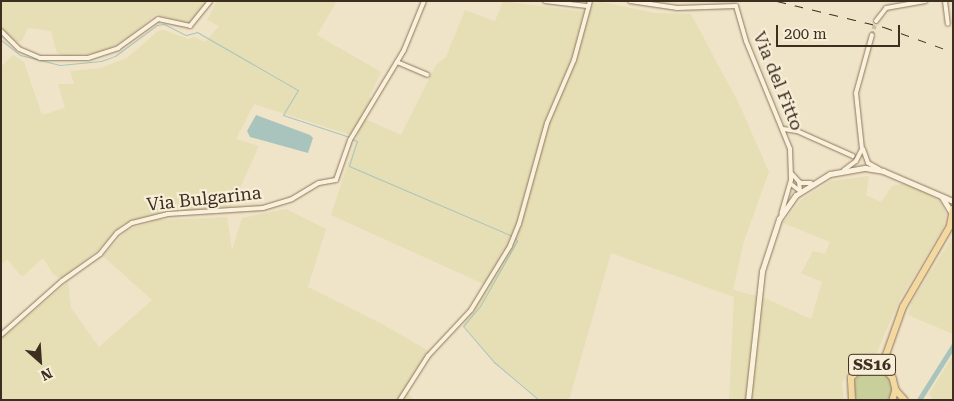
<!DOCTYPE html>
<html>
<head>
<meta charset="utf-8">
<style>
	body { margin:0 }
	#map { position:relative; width:954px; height:401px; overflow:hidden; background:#f0e4c8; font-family:"Roboto Serif",serif }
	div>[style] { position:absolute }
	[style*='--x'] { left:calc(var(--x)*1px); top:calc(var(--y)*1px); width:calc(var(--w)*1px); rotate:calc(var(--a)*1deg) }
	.farmland>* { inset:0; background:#e6deb5 }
	.green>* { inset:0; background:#c9cf9b }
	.water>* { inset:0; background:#a9c4bc }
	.stream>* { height:1px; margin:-0.5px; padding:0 0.5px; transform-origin:0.5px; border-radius:0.5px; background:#a9c4bc }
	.canal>* { height:4.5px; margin:-2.25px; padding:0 2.25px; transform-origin:2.25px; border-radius:2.25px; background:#a9c4bc }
	.street-tunnel>* { height:4px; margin-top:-2px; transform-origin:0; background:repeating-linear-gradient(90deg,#ccc0a6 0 4px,transparent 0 6px) }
	.roads { filter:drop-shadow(0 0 1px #8d765c) drop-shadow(0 0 1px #8d765c) }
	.street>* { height:4px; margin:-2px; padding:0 2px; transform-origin:2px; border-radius:2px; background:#faf1dc }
	.secondary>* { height:5px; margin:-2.5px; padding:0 2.5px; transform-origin:2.5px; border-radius:2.5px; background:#faf1dc }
	.primary>* { height:5.5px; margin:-2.75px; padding:0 2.75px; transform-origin:2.75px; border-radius:2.75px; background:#f3d9a0 }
	.rail>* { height:1px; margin-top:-0.5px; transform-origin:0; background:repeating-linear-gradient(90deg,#3d2e20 0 9px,transparent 0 18px) }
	span { translate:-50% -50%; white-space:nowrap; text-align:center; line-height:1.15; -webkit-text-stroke:4.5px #f7eed8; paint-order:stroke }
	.shield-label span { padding:1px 4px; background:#f7eed8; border:1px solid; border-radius:4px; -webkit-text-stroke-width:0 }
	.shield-label { font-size:16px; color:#3d2e20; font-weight:700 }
	.street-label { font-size:18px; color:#3d2e20 }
	.frame { position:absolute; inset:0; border:2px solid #3d2e20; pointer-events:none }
	.north { position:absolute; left:15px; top:336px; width:50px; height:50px; -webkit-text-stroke:4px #f7eed8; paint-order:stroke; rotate:154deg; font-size:14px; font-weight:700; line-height:20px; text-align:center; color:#3d2e20 }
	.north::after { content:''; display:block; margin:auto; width:18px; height:22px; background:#3d2e20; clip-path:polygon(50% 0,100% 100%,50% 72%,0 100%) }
	.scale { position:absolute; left:776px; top:25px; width:124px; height:22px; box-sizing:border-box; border:2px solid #3d2e20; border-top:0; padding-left:6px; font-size:15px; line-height:18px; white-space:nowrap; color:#3d2e20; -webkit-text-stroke:4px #f7eed8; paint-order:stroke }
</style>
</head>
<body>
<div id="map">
	<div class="farmland">
		<div style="clip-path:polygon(1px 1px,207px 1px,196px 19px,188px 24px,156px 14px,129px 37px,103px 52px,65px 57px,57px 53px,51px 31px,28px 28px,22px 41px,16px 42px,1px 28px)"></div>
		<div style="clip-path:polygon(217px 1px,337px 1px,317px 35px,381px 72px,369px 97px,373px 100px,350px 135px,254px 104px,236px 139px,259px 146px,230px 210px,179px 210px,123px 224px,98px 250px,62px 279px,53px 274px,43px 258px,22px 277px,7px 259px,1px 265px,1px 67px,13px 55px,24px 62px,42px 115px,65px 108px,58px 84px,74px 84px,70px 71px,100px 68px,127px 58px,158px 31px,164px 30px,188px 39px,194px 37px,205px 42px,219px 26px,207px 20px)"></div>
		<div style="clip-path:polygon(503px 1px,578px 11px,591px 10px,594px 3px,602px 2px,655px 13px,691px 14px,739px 104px,769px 172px,744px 241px,733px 290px,765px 298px,811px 319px,822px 282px,801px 273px,813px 251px,825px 254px,830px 242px,783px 223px,802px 199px,831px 181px,869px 176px,866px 195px,881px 202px,892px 186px,906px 183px,938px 199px,946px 213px,944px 226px,900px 299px,876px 354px,854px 365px,847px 373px,842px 383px,844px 400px,729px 400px,734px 297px,611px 253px,569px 400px,540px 400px,495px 362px,463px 325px,488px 286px,331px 215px,363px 118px,401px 135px,436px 65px,446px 57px,465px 10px,495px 21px)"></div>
		<div style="clip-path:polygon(286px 209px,326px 229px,308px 287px,384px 325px,432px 353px,406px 391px,414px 400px,1px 400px,1px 339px,68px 282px,71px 308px,99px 347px,152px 300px,103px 256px,127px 230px,158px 220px,227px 217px,232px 250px,242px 218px)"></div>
		<div style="clip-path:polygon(953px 236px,953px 334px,908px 315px,912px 302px)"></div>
		<div style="clip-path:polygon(953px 355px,953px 400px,933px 400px,929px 394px)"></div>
	</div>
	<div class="green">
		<div style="clip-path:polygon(870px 370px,888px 377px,892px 389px,889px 400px,856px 400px,854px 382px,862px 372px)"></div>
	</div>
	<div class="water">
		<div style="clip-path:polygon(256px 115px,310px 135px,313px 138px,308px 153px,250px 137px,247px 131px)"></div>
	</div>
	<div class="stream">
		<div style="--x:1;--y:40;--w:24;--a:38"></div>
		<div style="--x:20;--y:55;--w:41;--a:14"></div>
		<div style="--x:60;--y:65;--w:41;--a:-5.6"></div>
		<div style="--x:101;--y:61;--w:15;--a:-20"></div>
		<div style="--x:115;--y:56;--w:52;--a:-36.4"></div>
		<div style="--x:157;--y:25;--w:7;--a:-8"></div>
		<div style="--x:164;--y:24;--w:25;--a:27"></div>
		<div style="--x:186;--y:35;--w:11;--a:-15"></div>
		<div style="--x:197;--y:32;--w:116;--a:29.9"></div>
		<div style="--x:298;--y:90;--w:29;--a:121"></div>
		<div style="--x:283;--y:115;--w:70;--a:18.4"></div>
		<div style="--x:352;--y:139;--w:5;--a:22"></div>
		<div style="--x:357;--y:141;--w:26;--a:108"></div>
		<div style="--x:349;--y:166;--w:177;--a:23.2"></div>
		<div style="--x:515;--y:238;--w:4;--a:56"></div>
		<div style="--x:517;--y:241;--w:75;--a:119.6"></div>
		<div style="--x:480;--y:306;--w:26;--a:130"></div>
		<div style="--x:463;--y:326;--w:48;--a:49.3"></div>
		<div style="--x:494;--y:362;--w:59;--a:40.2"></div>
	</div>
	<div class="canal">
		<div style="--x:919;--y:400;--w:64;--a:-57.8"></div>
	</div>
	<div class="street-tunnel">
		<div style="--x:872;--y:35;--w:15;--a:-74"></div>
	</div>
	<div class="roads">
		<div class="street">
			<div style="--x:545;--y:1;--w:42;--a:6.8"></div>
			<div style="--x:630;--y:1;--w:48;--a:8.5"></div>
			<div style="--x:677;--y:8;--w:59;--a:-1.9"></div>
			<div style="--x:736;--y:6;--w:36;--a:74"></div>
			<div style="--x:746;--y:41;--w:117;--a:67.8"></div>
			<div style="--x:790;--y:149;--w:31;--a:88"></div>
			<div style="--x:791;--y:180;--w:35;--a:106"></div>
			<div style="--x:945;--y:1;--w:23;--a:83"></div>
			<div style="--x:876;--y:21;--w:16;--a:-52"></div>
			<div style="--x:886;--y:8;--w:40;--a:-10"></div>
			<div style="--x:1;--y:31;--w:25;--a:45"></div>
			<div style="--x:19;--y:49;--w:23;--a:23"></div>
			<div style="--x:40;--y:58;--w:48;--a:0"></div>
			<div style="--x:88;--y:58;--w:32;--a:-18"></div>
			<div style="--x:118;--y:48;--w:49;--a:-35.9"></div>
			<div style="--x:158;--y:19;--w:33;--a:12"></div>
			<div style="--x:190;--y:26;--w:32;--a:-51"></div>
			<div style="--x:397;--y:62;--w:33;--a:23"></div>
			<div style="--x:783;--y:129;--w:14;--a:8"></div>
			<div style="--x:797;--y:131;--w:61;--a:24.1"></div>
			<div style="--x:863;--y:149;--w:15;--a:70"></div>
			<div style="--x:868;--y:163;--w:13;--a:29"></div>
			<div style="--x:844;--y:170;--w:15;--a:-37"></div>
			<div style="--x:856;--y:161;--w:13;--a:-63"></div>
			<div style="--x:862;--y:149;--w:56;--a:-96.1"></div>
			<div style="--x:856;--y:93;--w:60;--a:-74.6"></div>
			<div style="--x:792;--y:174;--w:12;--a:48"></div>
			<div style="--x:800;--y:183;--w:11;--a:0"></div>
			<div style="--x:791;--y:184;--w:11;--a:38"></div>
			<div style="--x:800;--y:191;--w:9;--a:-96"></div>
			<div style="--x:1;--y:335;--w:81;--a:-41.5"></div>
			<div style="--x:62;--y:281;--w:47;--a:-35.4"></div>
			<div style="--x:100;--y:254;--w:27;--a:-51"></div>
			<div style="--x:117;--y:233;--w:18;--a:-34"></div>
			<div style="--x:132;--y:223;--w:37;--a:-14"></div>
			<div style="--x:168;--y:214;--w:95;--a:-3.6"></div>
			<div style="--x:263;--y:208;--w:30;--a:-17"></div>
			<div style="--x:292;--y:199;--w:31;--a:-31"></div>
			<div style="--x:319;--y:183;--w:17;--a:-10"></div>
			<div style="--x:336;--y:180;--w:42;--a:-70.7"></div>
			<div style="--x:350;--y:140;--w:105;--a:-59"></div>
			<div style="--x:404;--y:50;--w:53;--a:-67.8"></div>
			<div style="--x:400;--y:400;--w:52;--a:-57.5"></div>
			<div style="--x:428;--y:356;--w:63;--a:-46.9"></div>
			<div style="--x:471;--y:310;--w:75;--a:-58.6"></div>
			<div style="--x:510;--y:246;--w:24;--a:-68"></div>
			<div style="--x:519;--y:224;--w:105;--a:-74.5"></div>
			<div style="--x:547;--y:123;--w:69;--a:-66.8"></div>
			<div style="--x:574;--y:60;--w:61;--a:-74.8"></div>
		</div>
		<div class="secondary">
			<div style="--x:942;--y:197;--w:17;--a:59"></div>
			<div style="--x:748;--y:400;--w:130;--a:-83.8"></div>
			<div style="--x:762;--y:271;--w:55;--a:-71.9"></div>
			<div style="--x:779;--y:219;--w:29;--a:-55"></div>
			<div style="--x:796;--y:195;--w:40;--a:-32"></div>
			<div style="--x:830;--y:174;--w:36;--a:-10"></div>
			<div style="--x:865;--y:168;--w:18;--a:9"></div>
			<div style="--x:883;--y:171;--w:76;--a:23.2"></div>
		</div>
		<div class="primary">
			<div style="--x:950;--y:225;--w:16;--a:-79"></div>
			<div style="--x:890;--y:373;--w:18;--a:-103"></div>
			<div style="--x:886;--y:355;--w:51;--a:-70.5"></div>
			<div style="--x:903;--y:307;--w:99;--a:-59.8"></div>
			<div style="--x:896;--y:390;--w:13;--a:48"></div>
			<div style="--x:852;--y:400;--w:22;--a:-93"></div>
			<div style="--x:851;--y:378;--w:13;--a:-45"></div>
			<div style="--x:860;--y:369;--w:14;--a:-17"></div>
			<div style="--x:873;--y:365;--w:11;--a:15"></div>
			<div style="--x:884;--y:368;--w:13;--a:48"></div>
			<div style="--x:893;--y:378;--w:12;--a:76"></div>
			<div style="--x:896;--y:390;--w:10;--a:107"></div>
		</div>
	</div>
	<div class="rail">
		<div style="--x:777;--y:1;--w:110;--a:13.7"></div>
		<div style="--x:884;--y:27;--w:73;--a:19.9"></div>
	</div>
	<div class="shield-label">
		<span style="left:872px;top:365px">SS16</span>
	</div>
	<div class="street-label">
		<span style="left:778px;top:81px;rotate:68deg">Via del Fitto</span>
		<span style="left:204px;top:199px;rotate:-6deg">Via Bulgarina</span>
	</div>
	<div class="frame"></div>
	<div class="north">N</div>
	<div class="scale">200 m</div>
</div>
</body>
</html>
